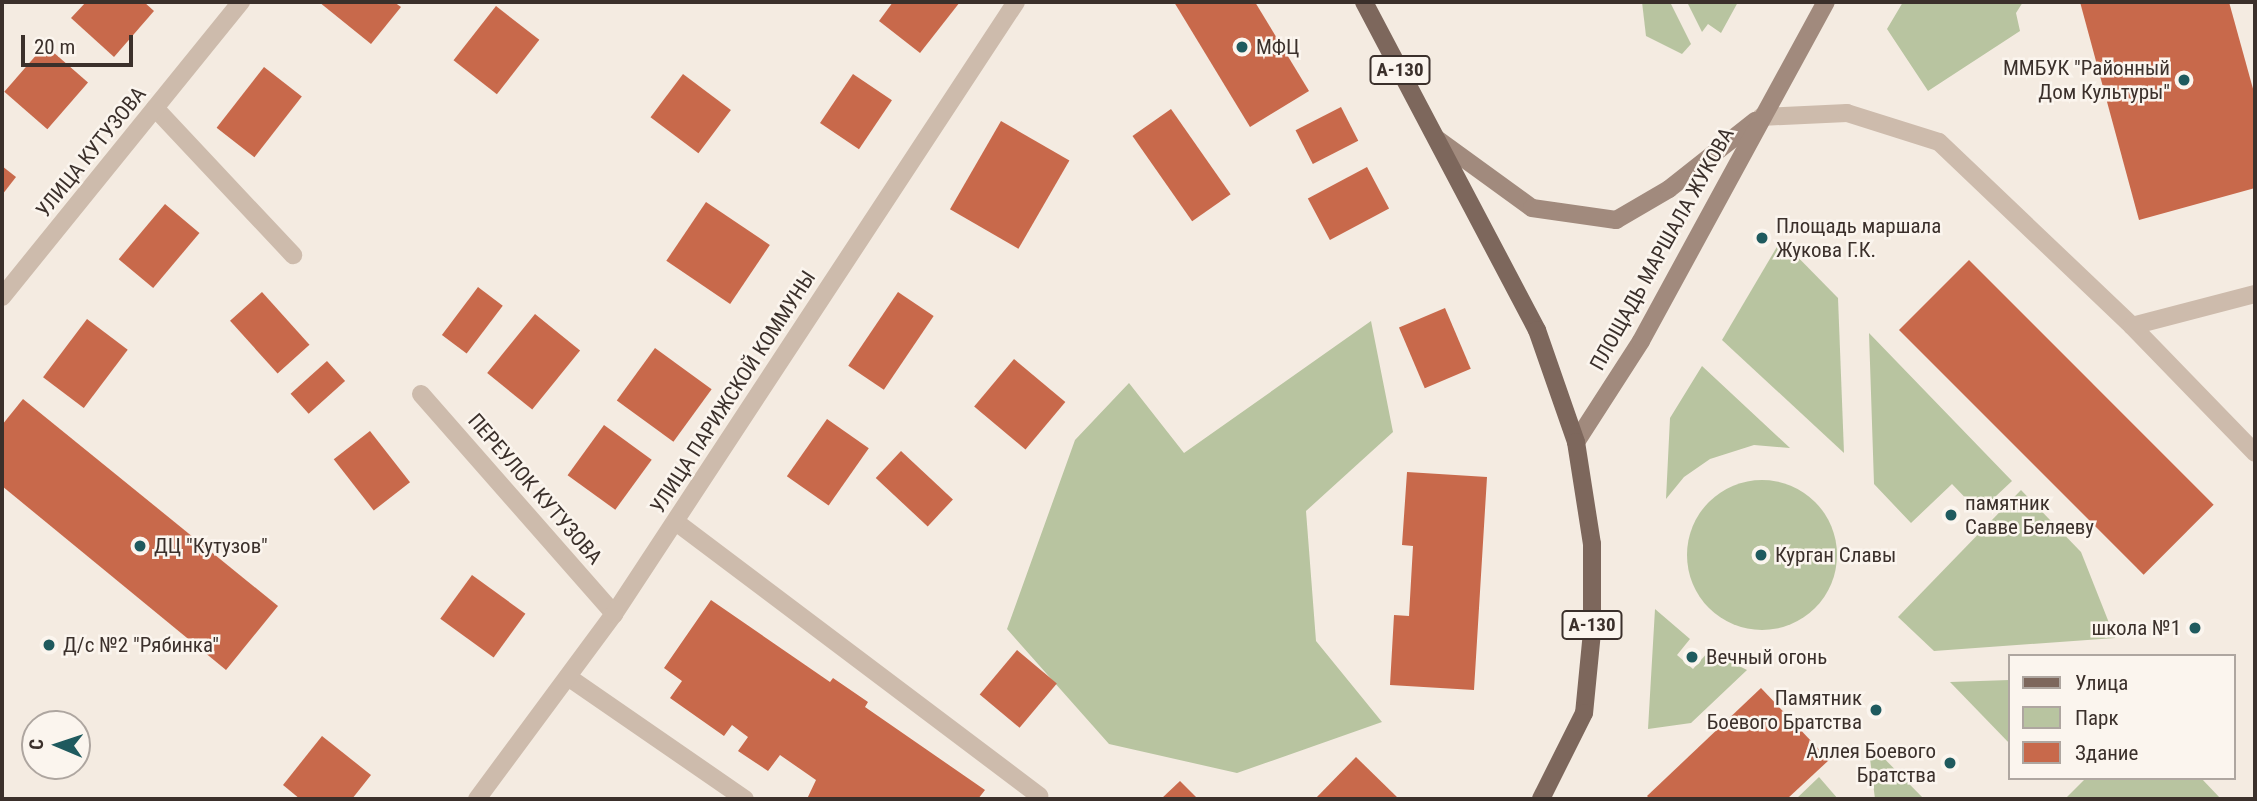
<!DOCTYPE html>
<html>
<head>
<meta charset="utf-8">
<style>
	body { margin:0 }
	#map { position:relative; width:2257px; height:801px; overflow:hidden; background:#f4ebe1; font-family:"Roboto Condensed",sans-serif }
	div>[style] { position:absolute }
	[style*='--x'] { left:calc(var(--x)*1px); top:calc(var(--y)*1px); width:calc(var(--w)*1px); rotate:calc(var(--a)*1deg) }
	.green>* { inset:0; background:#b8c4a0 }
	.round { border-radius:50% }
	.building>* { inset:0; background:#c8694b; transform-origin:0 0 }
	.service>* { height:18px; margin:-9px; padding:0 9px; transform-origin:9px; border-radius:9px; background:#cdbbac }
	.minor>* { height:18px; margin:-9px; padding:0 9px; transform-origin:9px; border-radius:9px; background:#cdbbac }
	.secondary>* { height:18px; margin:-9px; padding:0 9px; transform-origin:9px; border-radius:9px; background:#a18a7d }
	.primary>* { height:18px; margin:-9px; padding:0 9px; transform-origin:9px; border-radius:9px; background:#7d675c }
	.dots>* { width:19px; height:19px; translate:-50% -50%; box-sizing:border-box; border:4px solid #fbf5ee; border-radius:50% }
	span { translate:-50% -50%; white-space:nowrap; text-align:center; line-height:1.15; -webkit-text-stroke:5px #fbf5ee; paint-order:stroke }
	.shield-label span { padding:2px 5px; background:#fbf5ee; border:2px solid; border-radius:5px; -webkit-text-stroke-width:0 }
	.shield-label { font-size:19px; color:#3b302b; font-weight:700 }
	.poi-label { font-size:21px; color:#3b302b }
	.left { translate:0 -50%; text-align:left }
	.right { translate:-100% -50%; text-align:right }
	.street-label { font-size:21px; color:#3b302b }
	.frame { position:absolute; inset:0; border:4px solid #3b302b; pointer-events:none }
	.legend { position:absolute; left:2008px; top:654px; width:228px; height:126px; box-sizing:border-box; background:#fbf5ee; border:2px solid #aea6a0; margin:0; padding:9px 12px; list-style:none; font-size:21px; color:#3b302b }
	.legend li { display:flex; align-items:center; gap:14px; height:35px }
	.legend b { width:35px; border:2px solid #aea6a0 }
	.north { position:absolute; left:21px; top:710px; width:70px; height:70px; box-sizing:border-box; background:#fbf5ee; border:2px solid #aea6a0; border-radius:50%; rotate:272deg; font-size:19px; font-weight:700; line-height:28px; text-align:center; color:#3b302b }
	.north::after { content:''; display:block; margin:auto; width:24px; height:32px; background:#1f5a5e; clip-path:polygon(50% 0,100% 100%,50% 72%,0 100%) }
	.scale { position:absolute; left:21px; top:35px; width:112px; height:32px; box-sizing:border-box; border:4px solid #3b302b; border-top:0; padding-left:9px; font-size:21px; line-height:24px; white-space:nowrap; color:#3b302b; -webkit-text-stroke:5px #fbf5ee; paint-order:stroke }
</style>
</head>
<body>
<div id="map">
	<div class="green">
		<div style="clip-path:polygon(1642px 2px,1670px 2px,1691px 44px,1682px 54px,1646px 36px)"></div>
		<div style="clip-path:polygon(1687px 2px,1738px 2px,1721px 33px,1708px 24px,1702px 32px)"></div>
		<div style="clip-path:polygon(1903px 2px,2023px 2px,2016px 13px,2020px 31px,1928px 91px,1887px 29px)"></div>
		<div style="clip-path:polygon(1781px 240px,1838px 298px,1844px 453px,1722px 340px)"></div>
		<div style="clip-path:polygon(1371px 321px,1393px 432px,1306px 511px,1316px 641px,1382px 722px,1237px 773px,1109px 744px,1007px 629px,1075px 440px,1129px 383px,1184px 453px)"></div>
		<div style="clip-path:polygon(1869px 333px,2012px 481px,1979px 512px,1952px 484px,1911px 523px,1874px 484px)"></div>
		<div style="clip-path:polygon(1702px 366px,1790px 448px,1754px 445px,1710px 459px,1684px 477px,1666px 499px,1670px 418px)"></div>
		<div class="round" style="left:1687px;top:480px;width:150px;height:150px"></div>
		<div style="clip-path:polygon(2021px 490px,2081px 552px,2115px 638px,1934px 651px,1898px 617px)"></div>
		<div style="clip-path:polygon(1655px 609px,1690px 639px,1677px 655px,1693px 669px,1709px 651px,1747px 670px,1691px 723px,1648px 729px)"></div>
		<div style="clip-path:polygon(2010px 680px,2010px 744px,1950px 682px)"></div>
		<div style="clip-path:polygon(1868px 742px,1924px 799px,1875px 799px)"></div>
		<div style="clip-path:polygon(1819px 777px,1838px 799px,1796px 799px)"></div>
		<div style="clip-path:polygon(2086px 778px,2201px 778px,2221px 799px,2065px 799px)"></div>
	</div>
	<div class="building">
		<div style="clip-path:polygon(86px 2px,144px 2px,154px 11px,114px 57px,71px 18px)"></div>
		<div style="clip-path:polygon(319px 2px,394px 2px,401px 7px,371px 44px)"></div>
		<div style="clip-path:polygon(893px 2px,960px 2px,920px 53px,879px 21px)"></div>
		<div style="clip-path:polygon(1174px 2px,1255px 2px,1309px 91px,1250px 127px)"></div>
		<div style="clip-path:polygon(2080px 2px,2229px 2px,2255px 96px,2255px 188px,2139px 220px)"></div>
		<div style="left:496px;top:6px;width:55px;height:69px;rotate:38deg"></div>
		<div style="left:45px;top:45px;width:57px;height:62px;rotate:41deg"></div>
		<div style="left:264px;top:67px;width:48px;height:77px;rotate:38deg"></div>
		<div style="left:683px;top:74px;width:60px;height:54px;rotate:37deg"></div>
		<div style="left:853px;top:74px;width:47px;height:59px;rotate:34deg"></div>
		<div style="left:1341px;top:107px;width:38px;height:51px;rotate:63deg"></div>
		<div style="left:1171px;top:109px;width:104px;height:47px;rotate:55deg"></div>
		<div style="left:1001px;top:121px;width:79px;height:102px;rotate:30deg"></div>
		<div style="clip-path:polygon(2px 166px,16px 177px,2px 195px)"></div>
		<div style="left:1367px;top:167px;width:47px;height:67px;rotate:62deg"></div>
		<div style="left:706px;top:202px;width:77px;height:71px;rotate:34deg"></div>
		<div style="left:165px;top:204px;width:45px;height:72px;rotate:40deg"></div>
		<div style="left:1969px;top:260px;width:346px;height:99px;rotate:45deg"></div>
		<div style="left:478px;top:287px;width:31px;height:60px;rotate:37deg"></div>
		<div style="left:262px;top:292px;width:71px;height:43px;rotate:48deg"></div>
		<div style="left:898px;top:292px;width:43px;height:89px;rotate:34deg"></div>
		<div style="left:1445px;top:308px;width:66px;height:50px;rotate:67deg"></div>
		<div style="left:535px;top:314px;width:58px;height:76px;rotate:39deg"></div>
		<div style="left:87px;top:319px;width:51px;height:73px;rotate:37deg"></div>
		<div style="left:655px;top:348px;width:70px;height:65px;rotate:36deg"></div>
		<div style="left:1014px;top:359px;width:67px;height:62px;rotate:40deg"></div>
		<div style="left:327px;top:361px;width:27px;height:49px;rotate:48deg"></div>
		<div style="clip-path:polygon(23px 399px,278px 606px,226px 670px,2px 486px,2px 425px)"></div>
		<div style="left:827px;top:419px;width:51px;height:70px;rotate:35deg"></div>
		<div style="left:604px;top:425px;width:59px;height:62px;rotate:36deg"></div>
		<div style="left:370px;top:431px;width:65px;height:46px;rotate:52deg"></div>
		<div style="left:901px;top:451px;width:71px;height:37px;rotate:43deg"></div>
		<div style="clip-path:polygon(1407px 472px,1487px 477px,1474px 690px,1390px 685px,1394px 615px,1409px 616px,1413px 546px,1402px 545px)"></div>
		<div style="left:472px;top:575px;width:66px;height:54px;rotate:36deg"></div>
		<div style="clip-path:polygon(711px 600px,830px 682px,833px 678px,868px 702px,865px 707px,985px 790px,978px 799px,807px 799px,816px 780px,780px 755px,768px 771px,738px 751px,748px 737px,732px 725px,724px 736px,670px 698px,682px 681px,664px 668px)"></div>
		<div style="left:1017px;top:650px;width:52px;height:58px;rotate:40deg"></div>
		<div style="clip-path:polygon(1761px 688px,1829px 760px,1787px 799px,1650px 799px,1647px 796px)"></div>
		<div style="clip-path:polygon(322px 736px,371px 775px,352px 799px,300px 799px,283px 785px)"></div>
		<div style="clip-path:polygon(1356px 757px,1399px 799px,1315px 799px)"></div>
		<div style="clip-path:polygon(1180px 781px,1198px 799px,1161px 799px)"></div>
	</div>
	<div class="service">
		<div style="--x:1761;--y:117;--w:86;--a:-2.7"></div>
		<div style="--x:1847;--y:113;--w:96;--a:17.5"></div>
		<div style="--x:1939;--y:142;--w:267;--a:43.6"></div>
		<div style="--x:2132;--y:326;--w:177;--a:45.9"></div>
		<div style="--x:2132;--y:326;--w:127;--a:-14.6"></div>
		<div style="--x:676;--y:522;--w:455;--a:37"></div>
		<div style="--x:1039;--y:796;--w:4;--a:135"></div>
		<div style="--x:568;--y:677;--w:215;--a:34.6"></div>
	</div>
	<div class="minor">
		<div style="--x:155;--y:108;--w:202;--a:46.8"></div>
		<div style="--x:2;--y:297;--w:380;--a:-51"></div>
		<div style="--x:421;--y:394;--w:293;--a:48.7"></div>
		<div style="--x:477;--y:799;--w:230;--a:-53.5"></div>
		<div style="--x:614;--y:614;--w:732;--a:-56.7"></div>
	</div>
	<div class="secondary">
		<div style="--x:1437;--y:139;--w:117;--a:36"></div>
		<div style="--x:1532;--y:208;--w:85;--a:8.1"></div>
		<div style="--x:1616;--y:220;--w:61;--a:-30.3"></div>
		<div style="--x:1669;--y:189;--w:110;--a:-38.3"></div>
		<div style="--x:1576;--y:442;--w:120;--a:-57.2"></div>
		<div style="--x:1641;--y:341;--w:386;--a:-61.4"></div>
	</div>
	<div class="primary">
		<div style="--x:1364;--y:2;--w:371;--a:62.2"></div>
		<div style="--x:1537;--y:330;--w:119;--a:70.8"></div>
		<div style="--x:1576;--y:442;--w:103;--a:81.1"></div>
		<div style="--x:1592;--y:544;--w:88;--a:90"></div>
		<div style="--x:1592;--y:632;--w:81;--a:95.6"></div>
		<div style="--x:1584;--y:713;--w:96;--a:116.6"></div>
	</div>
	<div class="dots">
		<div style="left:1242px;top:47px;background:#1f5a5e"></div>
		<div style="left:2184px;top:80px;background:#1f5a5e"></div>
		<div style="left:1762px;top:238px;background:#1f5a5e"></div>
		<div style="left:1951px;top:515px;background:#1f5a5e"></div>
		<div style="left:140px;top:546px;background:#1f5a5e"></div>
		<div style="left:1761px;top:555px;background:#1f5a5e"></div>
		<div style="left:2195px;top:628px;background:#1f5a5e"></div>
		<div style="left:49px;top:645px;background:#1f5a5e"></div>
		<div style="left:1692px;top:657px;background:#1f5a5e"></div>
		<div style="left:1876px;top:710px;background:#1f5a5e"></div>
		<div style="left:1950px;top:763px;background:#1f5a5e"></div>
	</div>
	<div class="shield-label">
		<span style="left:1400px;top:70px">А-130</span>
		<span style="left:1592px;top:625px">А-130</span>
	</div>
	<div class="poi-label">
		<span class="left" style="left:1256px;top:47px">МФЦ</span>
		<span class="right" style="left:2170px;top:80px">ММБУК "Районный<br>Дом Культуры"</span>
		<span class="left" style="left:1776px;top:238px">Площадь маршала<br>Жукова Г.К.</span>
		<span class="left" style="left:1965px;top:515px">памятник<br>Савве Беляеву</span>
		<span class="left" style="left:154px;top:546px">ДЦ "Кутузов"</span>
		<span class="left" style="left:1775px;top:555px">Курган Славы</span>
		<span class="right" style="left:2181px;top:628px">школа №1</span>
		<span class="left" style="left:63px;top:645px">Д/с №2 "Рябинка"</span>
		<span class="left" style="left:1706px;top:657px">Вечный огонь</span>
		<span class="right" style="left:1862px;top:710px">Памятник<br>Боевого Братства</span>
		<span class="right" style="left:1936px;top:763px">Аллея Боевого<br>Братства</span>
	</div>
	<div class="street-label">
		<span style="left:91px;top:152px;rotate:-51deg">УЛИЦА КУТУЗОВА</span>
		<span style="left:1662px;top:249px;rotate:-61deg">ПЛОЩАДЬ МАРШАЛА ЖУКОВА</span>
		<span style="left:733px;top:392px;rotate:-57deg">УЛИЦА ПАРИЖСКОЙ КОММУНЫ</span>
		<span style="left:535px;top:489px;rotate:49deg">ПЕРЕУЛОК КУТУЗОВА</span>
	</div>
	<div class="frame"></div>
	<ul class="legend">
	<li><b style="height:9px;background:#7d675c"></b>Улица</li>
	<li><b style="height:19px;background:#b8c4a0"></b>Парк</li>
	<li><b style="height:19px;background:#c8694b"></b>Здание</li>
	</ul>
	<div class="north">С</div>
	<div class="scale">20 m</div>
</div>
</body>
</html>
